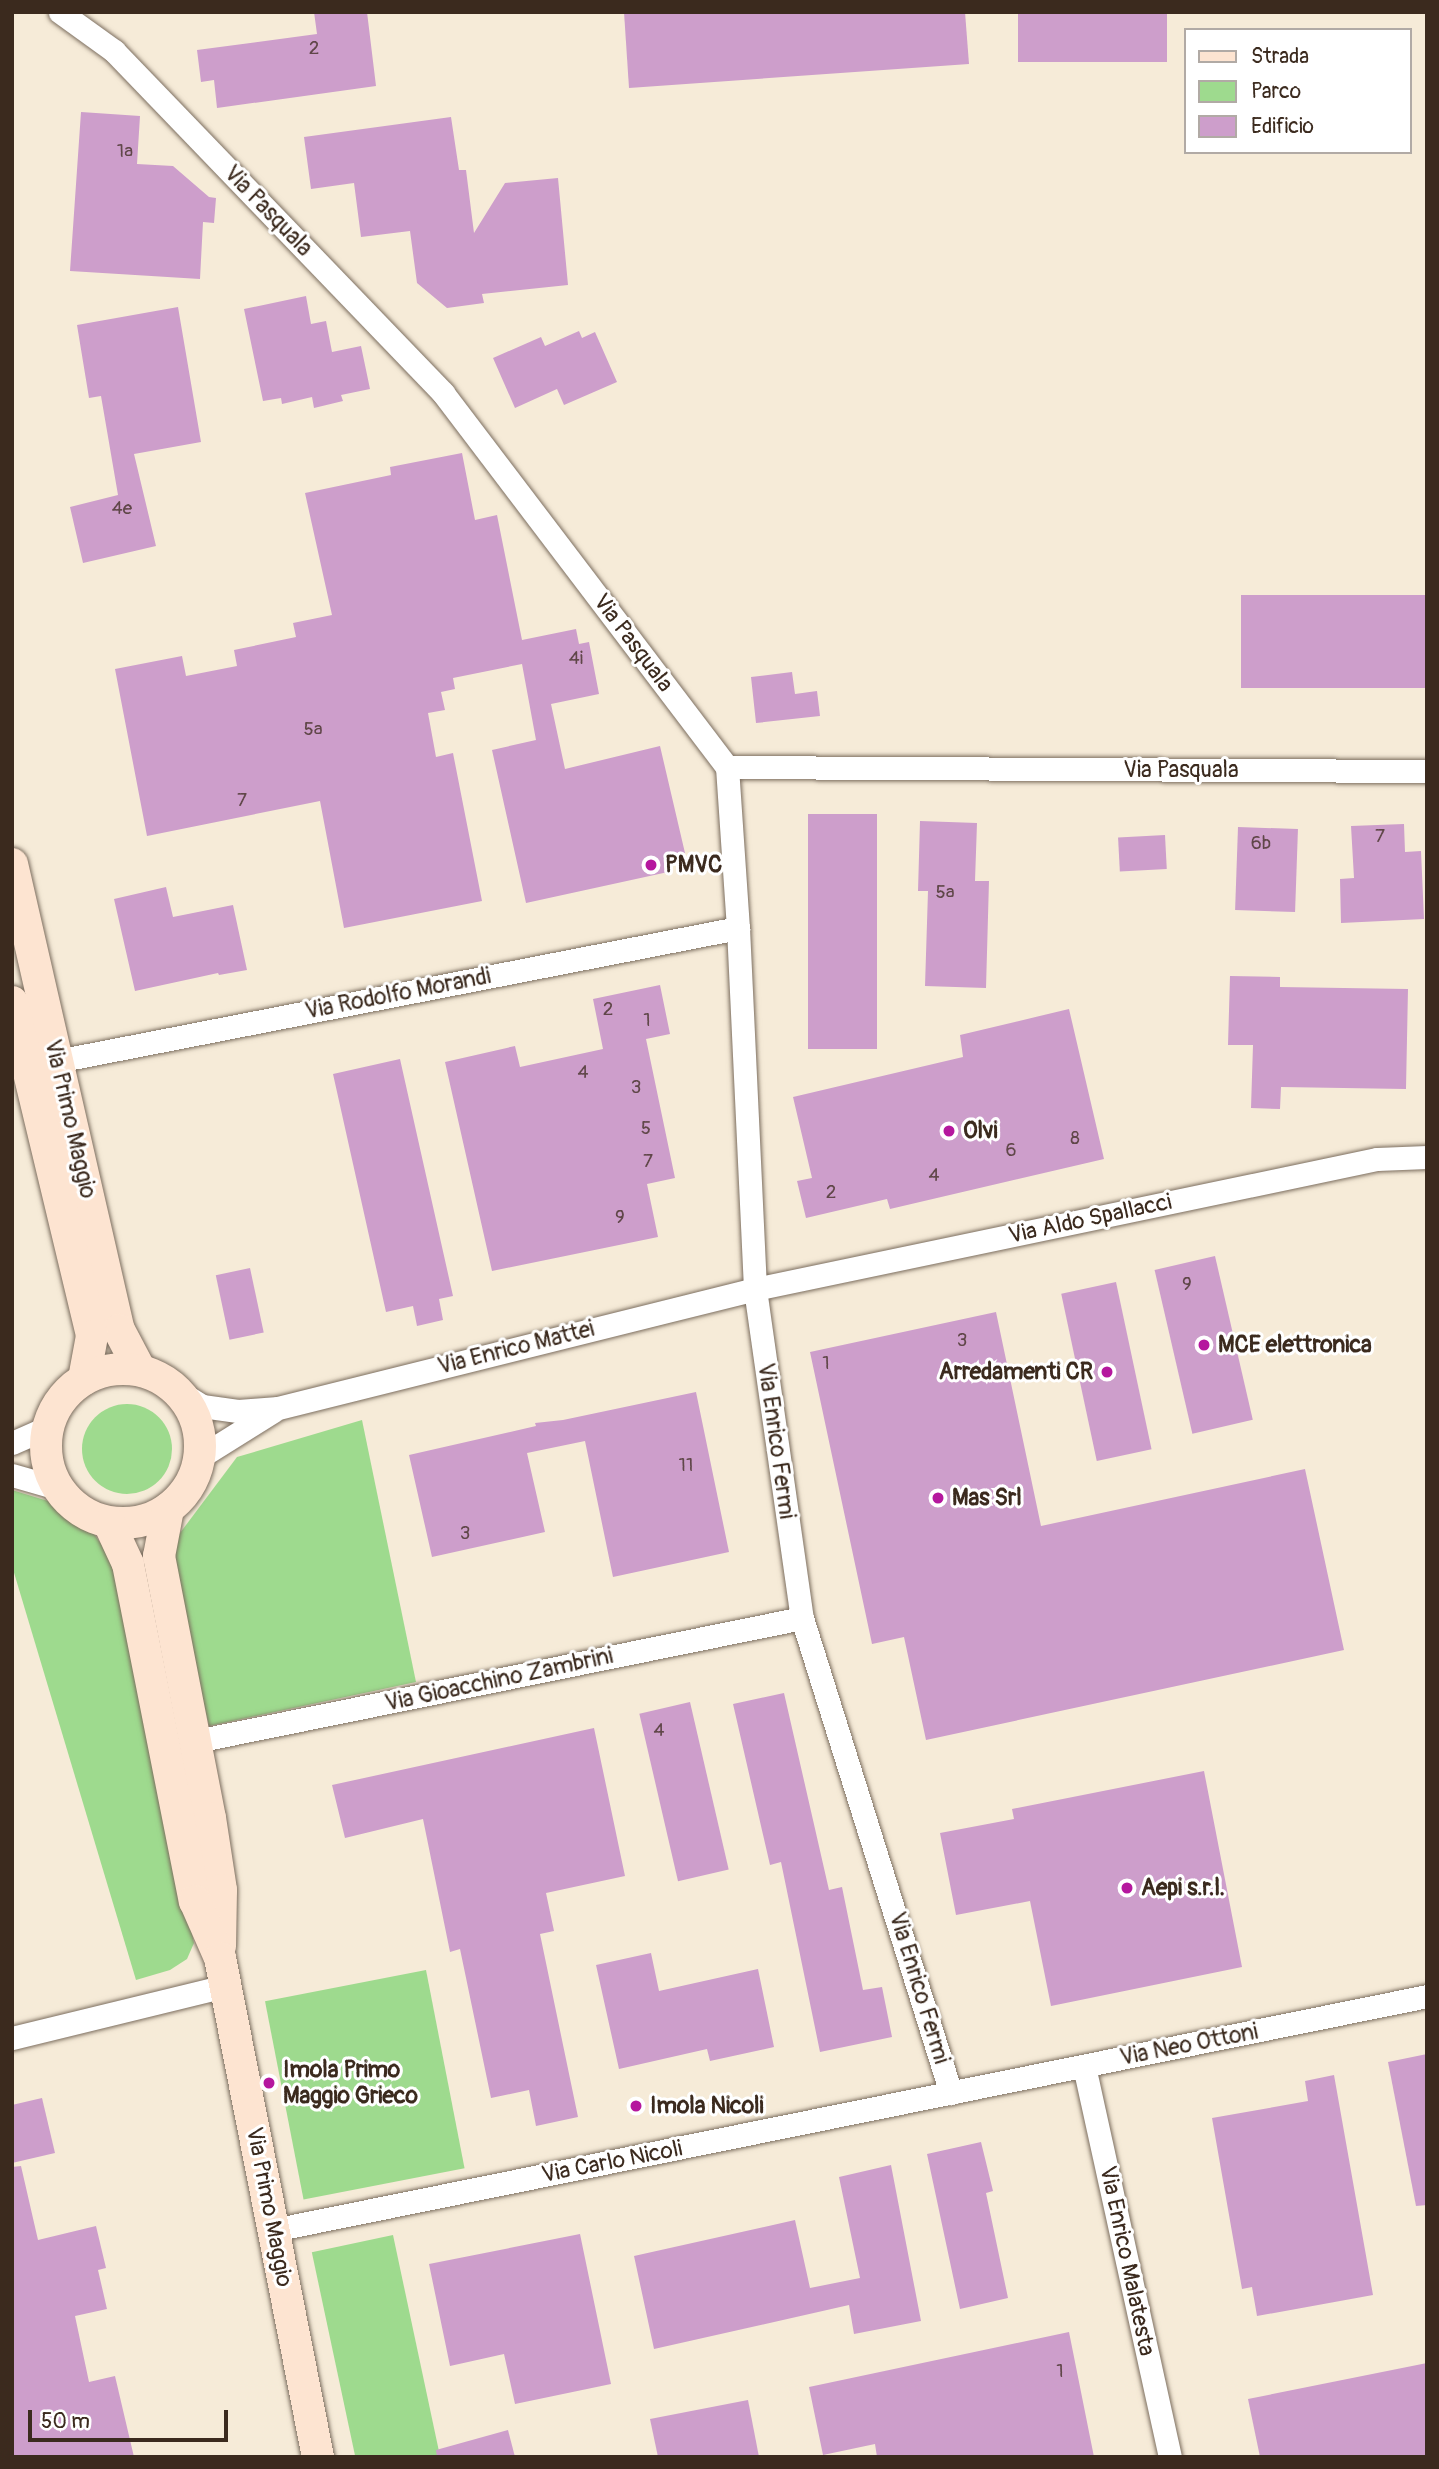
<!DOCTYPE html>
<html>
<head>
<meta charset="utf-8">
<style>
	body { margin:0 }
	#map { position:relative; width:1439px; height:2469px; overflow:hidden; background:#f6ebd8; font-family:Pangolin,sans-serif }
	div>[style] { position:absolute }
	[style*='--x'] { left:calc(var(--x)*1px); top:calc(var(--y)*1px); width:calc(var(--w)*1px); rotate:calc(var(--a)*1deg) }
	.green>* { inset:0; background:#9eda8e; transform-origin:0 0 }
	.round { border-radius:50% }
	.building>* { inset:0; background:#cd9ecb; transform-origin:0 0 }
	.roads { filter:drop-shadow(0 0 2px #7c6e5f) drop-shadow(0 0 2px #7c6e5f) }
	.street>* { height:23px; margin:-11.5px; padding:0 11.5px; transform-origin:11.5px; border-radius:11.5px; background:#fff }
	.secondary>* { height:32px; margin:-16px; padding:0 16px; transform-origin:16px; border-radius:16px; background:#fde4d1 }
	.secondary>.ring { margin:-16px; padding:0; box-sizing:content-box; background:none; border:32px solid #fde4d1; border-radius:50% }
	.dots>* { width:19px; height:19px; translate:-50% -50%; box-sizing:border-box; border:4px solid #fff; border-radius:50% }
	span { translate:-50% -50%; white-space:nowrap; text-align:center; line-height:1.15; -webkit-text-stroke:6px #fff; paint-order:stroke }
	.number-label { font-size:19px; color:#604749 }
	.number-label span { -webkit-text-stroke-width:0 }
	.street-label { font-size:23px; color:#3b2a1e }
	.poi-label { font-size:23px; color:#3b2a1e; font-weight:700 }
	.left { translate:0 -50%; text-align:left }
	.right { translate:-100% -50%; text-align:right }
	.frame { position:absolute; inset:0; border:14px solid #3b2a1e; pointer-events:none }
	.legend { position:absolute; left:1184px; top:28px; width:228px; height:126px; box-sizing:border-box; background:#fff; border:2px solid #b1aaa5; margin:0; padding:9px 12px; list-style:none; font-size:21px; color:#3b2a1e }
	.legend li { display:flex; align-items:center; gap:14px; height:35px }
	.legend b { width:35px; border:2px solid #b1aaa5 }
	.scale { position:absolute; left:28px; top:2410px; width:200px; height:32px; box-sizing:border-box; border:4px solid #3b2a1e; border-top:0; padding-left:9px; font-size:21px; line-height:24px; white-space:nowrap; color:#3b2a1e; -webkit-text-stroke:5px #fff; paint-order:stroke }
</style>
</head>
<body>
<div id="map">
	<div class="green">
		<div class="round" style="left:82px;top:1404px;width:90px;height:90px"></div>
		<div style="clip-path:polygon(362px 1420px,416px 1682px,209px 1726px,168px 1549px,237px 1457px)"></div>
		<div style="clip-path:polygon(12px 1490px,48px 1501px,94px 1534px,112px 1559px,119px 1582px,194px 1943px,187px 1959px,170px 1970px,136px 1980px,12px 1566px)"></div>
		<div style="left:426px;top:1970px;width:202px;height:164px;rotate:79deg"></div>
		<div style="left:393px;top:2235px;width:227px;height:83px;rotate:78deg"></div>
	</div>
	<div class="building">
		<div style="clip-path:polygon(314px 12px,367px 12px,376px 86px,217px 108px,214px 80px,201px 82px,197px 50px,317px 34px)"></div>
		<div style="clip-path:polygon(624px 12px,965px 12px,969px 64px,629px 88px)"></div>
		<div style="left:1018px;top:12px;width:149px;height:50px"></div>
		<div style="clip-path:polygon(81px 112px,140px 116px,137px 164px,173px 166px,209px 197px,216px 198px,214px 223px,203px 222px,200px 279px,70px 271px)"></div>
		<div style="clip-path:polygon(451px 117px,459px 170px,466px 170px,474px 233px,505px 183px,558px 178px,568px 285px,482px 294px,484px 303px,447px 308px,417px 283px,410px 231px,361px 237px,354px 183px,311px 189px,304px 137px)"></div>
		<div style="clip-path:polygon(306px 296px,311px 324px,326px 321px,332px 352px,361px 346px,370px 389px,341px 395px,343px 401px,314px 408px,312px 397px,282px 404px,281px 398px,263px 401px,244px 309px)"></div>
		<div style="clip-path:polygon(178px 307px,201px 442px,134px 454px,156px 546px,83px 563px,70px 507px,118px 495px,101px 396px,89px 398px,77px 325px)"></div>
		<div style="clip-path:polygon(579px 331px,582px 338px,595px 332px,617px 382px,564px 405px,557px 389px,515px 408px,493px 358px,541px 337px,545px 346px)"></div>
		<div style="clip-path:polygon(462px 453px,475px 520px,497px 515px,522px 640px,576px 629px,579px 644px,589px 642px,599px 694px,551px 704px,565px 769px,660px 746px,685px 853px,664px 859px,668px 872px,526px 903px,492px 750px,536px 740px,522px 664px,453px 678px,455px 689px,441px 692px,445px 710px,428px 713px,436px 757px,453px 753px,482px 901px,344px 928px,320px 801px,147px 836px,115px 669px,182px 656px,186px 676px,237px 666px,234px 650px,296px 637px,293px 623px,332px 615px,305px 493px,391px 475px,390px 467px)"></div>
		<div style="left:1427px;top:595px;width:93px;height:186px;rotate:90deg"></div>
		<div style="clip-path:polygon(792px 672px,795px 694px,817px 691px,820px 716px,756px 723px,751px 677px)"></div>
		<div style="left:877px;top:814px;width:235px;height:69px;rotate:90deg"></div>
		<div style="clip-path:polygon(920px 821px,977px 823px,975px 881px,989px 881px,986px 988px,925px 986px,928px 891px,918px 891px)"></div>
		<div style="clip-path:polygon(1404px 824px,1405px 852px,1421px 851px,1424px 919px,1341px 923px,1340px 879px,1354px 878px,1351px 826px)"></div>
		<div style="left:1238px;top:827px;width:60px;height:83px;rotate:2deg"></div>
		<div style="left:1165px;top:835px;width:34px;height:47px;rotate:87deg"></div>
		<div style="clip-path:polygon(166px 887px,173px 917px,233px 905px,247px 970px,219px 975px,218px 973px,135px 991px,114px 899px)"></div>
		<div style="clip-path:polygon(1230px 976px,1280px 977px,1280px 987px,1408px 989px,1406px 1089px,1281px 1087px,1280px 1109px,1251px 1108px,1253px 1045px,1228px 1045px)"></div>
		<div style="clip-path:polygon(660px 985px,670px 1034px,646px 1039px,675px 1178px,647px 1184px,658px 1237px,492px 1271px,445px 1062px,515px 1046px,520px 1067px,603px 1049px,593px 999px)"></div>
		<div style="clip-path:polygon(1069px 1009px,1104px 1159px,890px 1209px,887px 1199px,806px 1218px,797px 1181px,812px 1178px,793px 1097px,963px 1057px,960px 1035px)"></div>
		<div style="clip-path:polygon(400px 1059px,453px 1296px,439px 1299px,443px 1320px,417px 1326px,413px 1306px,386px 1312px,333px 1074px)"></div>
		<div style="left:1215px;top:1256px;width:168px;height:62px;rotate:77deg"></div>
		<div style="left:250px;top:1268px;width:66px;height:35px;rotate:78deg"></div>
		<div style="left:1116px;top:1282px;width:171px;height:56px;rotate:78deg"></div>
		<div style="clip-path:polygon(996px 1312px,1041px 1526px,1305px 1469px,1344px 1650px,926px 1740px,904px 1637px,872px 1644px,810px 1352px)"></div>
		<div style="clip-path:polygon(696px 1392px,729px 1552px,613px 1577px,585px 1441px,527px 1453px,545px 1532px,432px 1557px,409px 1455px,536px 1426px,535px 1423px,563px 1420px)"></div>
		<div style="clip-path:polygon(784px 1693px,829px 1890px,842px 1887px,863px 1990px,882px 1987px,892px 2037px,820px 2052px,781px 1862px,770px 1865px,733px 1704px)"></div>
		<div style="left:690px;top:1702px;width:172px;height:52px;rotate:77deg"></div>
		<div style="clip-path:polygon(594px 1728px,625px 1876px,546px 1893px,554px 1931px,540px 1934px,578px 2117px,536px 2126px,529px 2090px,491px 2098px,460px 1949px,450px 1952px,423px 1819px,345px 1838px,332px 1785px)"></div>
		<div style="clip-path:polygon(1204px 1771px,1242px 1967px,1051px 2006px,1030px 1901px,956px 1915px,940px 1833px,1014px 1819px,1012px 1809px)"></div>
		<div style="clip-path:polygon(651px 1953px,659px 1991px,758px 1969px,774px 2047px,710px 2061px,707px 2049px,619px 2069px,596px 1965px)"></div>
		<div style="clip-path:polygon(1427px 2054px,1427px 2205px,1416px 2206px,1388px 2062px)"></div>
		<div style="clip-path:polygon(1334px 2075px,1373px 2295px,1257px 2316px,1252px 2287px,1242px 2289px,1212px 2118px,1308px 2101px,1305px 2081px)"></div>
		<div style="clip-path:polygon(42px 2098px,55px 2153px,12px 2163px,12px 2105px)"></div>
		<div style="clip-path:polygon(981px 2142px,993px 2191px,986px 2193px,1008px 2298px,960px 2309px,927px 2154px)"></div>
		<div style="clip-path:polygon(891px 2165px,921px 2321px,854px 2334px,849px 2305px,654px 2349px,634px 2256px,795px 2220px,810px 2288px,860px 2278px,839px 2177px)"></div>
		<div style="clip-path:polygon(21px 2166px,38px 2240px,96px 2226px,106px 2268px,98px 2270px,107px 2309px,75px 2316px,89px 2382px,115px 2376px,134px 2457px,12px 2457px,12px 2167px)"></div>
		<div style="clip-path:polygon(580px 2234px,611px 2384px,515px 2404px,504px 2354px,450px 2366px,429px 2264px)"></div>
		<div style="clip-path:polygon(1069px 2332px,1094px 2457px,877px 2457px,875px 2444px,823px 2455px,809px 2387px)"></div>
		<div style="clip-path:polygon(1427px 2363px,1427px 2457px,1260px 2457px,1248px 2399px)"></div>
		<div style="clip-path:polygon(748px 2400px,759px 2457px,658px 2457px,650px 2419px)"></div>
		<div style="clip-path:polygon(508px 2430px,515px 2457px,437px 2457px,436px 2450px)"></div>
	</div>
	<div class="roads">
		<div class="street">
			<div style="--x:60;--y:12;--w:67;--a:35.8"></div>
			<div style="--x:114;--y:51;--w:475;--a:46.1"></div>
			<div style="--x:443;--y:393;--w:470;--a:52.8"></div>
			<div style="--x:727;--y:767;--w:700;--a:0.33"></div>
			<div style="--x:727;--y:767;--w:161;--a:86.1"></div>
			<div style="--x:738;--y:928;--w:361;--a:87.3"></div>
			<div style="--x:755;--y:1289;--w:332;--a:81.9"></div>
			<div style="--x:802;--y:1618;--w:498;--a:72.6"></div>
			<div style="--x:57;--y:1061;--w:694;--a:-11.05"></div>
			<div style="--x:178;--y:1391;--w:28;--a:32"></div>
			<div style="--x:202;--y:1406;--w:36;--a:8"></div>
			<div style="--x:238;--y:1411;--w:40;--a:-4.3"></div>
			<div style="--x:278;--y:1408;--w:492;--a:-14"></div>
			<div style="--x:755;--y:1289;--w:635;--a:-11.81"></div>
			<div style="--x:1377;--y:1159;--w:50;--a:-2.3"></div>
			<div style="--x:12;--y:1443;--w:39;--a:-24"></div>
			<div style="--x:200;--y:1457;--w:85;--a:-32"></div>
			<div style="--x:12;--y:1475;--w:47;--a:16.1"></div>
			<div style="--x:196;--y:1741;--w:618;--a:-11.47"></div>
			<div style="--x:12;--y:2038;--w:220;--a:-13.7"></div>
			<div style="--x:1084;--y:2066;--w:400;--a:77.6"></div>
			<div style="--x:273;--y:2230;--w:1177;--a:-11.46"></div>
		</div>
		<div class="secondary">
			<div style="--x:12;--y:864;--w:478;--a:77.1"></div>
			<div style="--x:119;--y:1330;--w:45;--a:62.3"></div>
			<div style="--x:12;--y:1002;--w:343;--a:76.5"></div>
			<div style="--x:92;--y:1336;--w:44;--a:100.5"></div>
			<div class="ring" style="left:46px;top:1369px;width:122px;height:122px"></div>
			<div style="--x:168;--y:1509;--w:48;--a:100.8"></div>
			<div style="--x:159;--y:1556;--w:267;--a:79"></div>
			<div style="--x:210;--y:1818;--w:73;--a:81.3"></div>
			<div style="--x:221;--y:1890;--w:56;--a:91"></div>
			<div style="--x:109;--y:1523;--w:45;--a:65.1"></div>
			<div style="--x:128;--y:1564;--w:344;--a:78.8"></div>
			<div style="--x:195;--y:1901;--w:62;--a:66.3"></div>
			<div style="--x:220;--y:1958;--w:509;--a:78.89"></div>
		</div>
	</div>
	<div class="dots">
		<div style="left:651px;top:865px;background:#b5179e"></div>
		<div style="left:949px;top:1131px;background:#b5179e"></div>
		<div style="left:1204px;top:1345px;background:#b5179e"></div>
		<div style="left:1107px;top:1372px;background:#b5179e"></div>
		<div style="left:938px;top:1498px;background:#b5179e"></div>
		<div style="left:1127px;top:1888px;background:#b5179e"></div>
		<div style="left:269px;top:2083px;background:#b5179e"></div>
		<div style="left:636px;top:2106px;background:#b5179e"></div>
	</div>
	<div class="number-label">
		<span style="left:314px;top:49px">2</span>
		<span style="left:125px;top:152px">1a</span>
		<span style="left:122px;top:509px">4e</span>
		<span style="left:576px;top:659px">4i</span>
		<span style="left:313px;top:730px">5a</span>
		<span style="left:242px;top:801px">7</span>
		<span style="left:1380px;top:837px">7</span>
		<span style="left:1261px;top:844px">6b</span>
		<span style="left:945px;top:893px">5a</span>
		<span style="left:608px;top:1010px">2</span>
		<span style="left:647px;top:1021px">1</span>
		<span style="left:583px;top:1073px">4</span>
		<span style="left:636px;top:1088px">3</span>
		<span style="left:646px;top:1129px">5</span>
		<span style="left:1075px;top:1139px">8</span>
		<span style="left:1011px;top:1151px">6</span>
		<span style="left:648px;top:1162px">7</span>
		<span style="left:934px;top:1176px">4</span>
		<span style="left:831px;top:1193px">2</span>
		<span style="left:620px;top:1218px">9</span>
		<span style="left:1187px;top:1285px">9</span>
		<span style="left:962px;top:1341px">3</span>
		<span style="left:826px;top:1364px">1</span>
		<span style="left:686px;top:1466px">11</span>
		<span style="left:465px;top:1534px">3</span>
		<span style="left:659px;top:1731px">4</span>
		<span style="left:1060px;top:2372px">1</span>
	</div>
	<div class="street-label">
		<span style="left:268px;top:211px;rotate:46deg">Via Pasquala</span>
		<span style="left:633px;top:643px;rotate:53deg">Via Pasquala</span>
		<span style="left:1181px;top:770px">Via Pasquala</span>
		<span style="left:398px;top:994px;rotate:-11deg">Via Rodolfo Morandi</span>
		<span style="left:70px;top:1119px;rotate:77deg">Via Primo Maggio</span>
		<span style="left:1090px;top:1219px;rotate:-12deg">Via Aldo Spallacci</span>
		<span style="left:516px;top:1348px;rotate:-14deg">Via Enrico Mattei</span>
		<span style="left:776px;top:1441px;rotate:82deg">Via Enrico Fermi</span>
		<span style="left:499px;top:1680px;rotate:-12deg">Via Gioacchino Zambrini</span>
		<span style="left:919px;top:1988px;rotate:73deg">Via Enrico Fermi</span>
		<span style="left:1189px;top:2045px;rotate:-11deg">Via Neo Ottoni</span>
		<span style="left:612px;top:2162px;rotate:-11deg">Via Carlo Nicoli</span>
		<span style="left:269px;top:2207px;rotate:79deg">Via Primo Maggio</span>
		<span style="left:1127px;top:2261px;rotate:78deg">Via Enrico Malatesta</span>
	</div>
	<div class="poi-label">
		<span class="left" style="left:665px;top:865px">PMVC</span>
		<span class="left" style="left:963px;top:1131px">Olvi</span>
		<span class="left" style="left:1218px;top:1345px">MCE elettronica</span>
		<span class="right" style="left:1093px;top:1372px">Arredamenti CR</span>
		<span class="left" style="left:952px;top:1498px">Mas Srl</span>
		<span class="left" style="left:1141px;top:1888px">Aepi s.r.l.</span>
		<span class="left" style="left:283px;top:2083px">Imola Primo<br>Maggio Grieco</span>
		<span class="left" style="left:650px;top:2106px">Imola Nicoli</span>
	</div>
	<div class="frame"></div>
	<ul class="legend">
	<li><b style="height:9px;background:#fde4d1"></b>Strada</li>
	<li><b style="height:19px;background:#9eda8e"></b>Parco</li>
	<li><b style="height:19px;background:#cd9ecb"></b>Edificio</li>
	</ul>
	<div class="scale">50 m</div>
</div>
</body>
</html>
